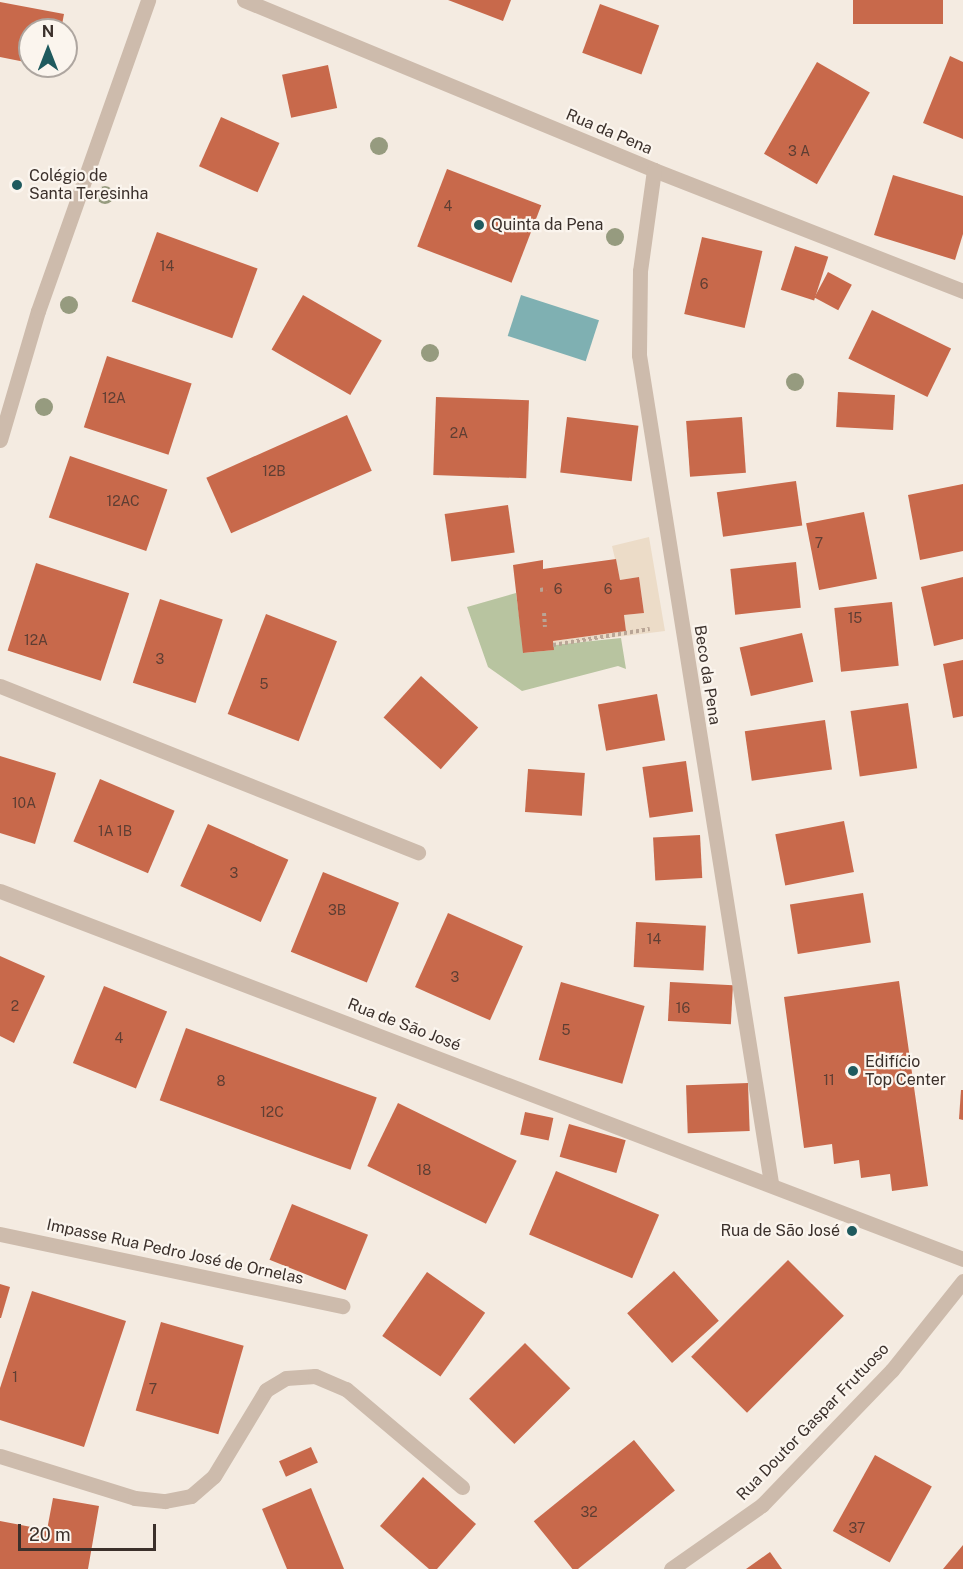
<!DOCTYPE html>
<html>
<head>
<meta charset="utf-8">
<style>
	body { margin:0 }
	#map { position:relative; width:963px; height:1569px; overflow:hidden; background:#f4ebe1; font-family:"Public Sans",sans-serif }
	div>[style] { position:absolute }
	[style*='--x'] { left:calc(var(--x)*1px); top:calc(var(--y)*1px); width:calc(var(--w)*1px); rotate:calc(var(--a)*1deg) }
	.green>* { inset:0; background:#b8c4a0 }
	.plaza>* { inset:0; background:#ecdcc8 }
	.water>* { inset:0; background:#7fb0b2; transform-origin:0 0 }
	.building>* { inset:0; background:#c8694b; transform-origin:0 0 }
	.path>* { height:4px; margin-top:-2px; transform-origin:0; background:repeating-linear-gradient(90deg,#b9a596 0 3px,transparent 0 6px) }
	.minor>* { height:15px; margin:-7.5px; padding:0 7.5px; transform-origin:7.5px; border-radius:7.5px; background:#cdbbac }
	.trees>* { width:18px; height:18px; margin:-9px; border-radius:50%; background:#969b7f }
	.dots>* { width:16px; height:16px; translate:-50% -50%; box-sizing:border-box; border:3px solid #fbf5ee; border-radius:50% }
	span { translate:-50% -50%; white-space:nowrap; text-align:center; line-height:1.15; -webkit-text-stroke:4.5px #fbf5ee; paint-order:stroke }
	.number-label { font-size:14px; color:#5e3e33 }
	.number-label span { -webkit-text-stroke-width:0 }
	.street-label { font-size:16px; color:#3b302b }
	.poi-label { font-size:16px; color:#3b302b }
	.left { translate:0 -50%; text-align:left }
	.right { translate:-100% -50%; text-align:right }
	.north { position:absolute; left:18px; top:18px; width:60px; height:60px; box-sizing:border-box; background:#fbf5ee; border:2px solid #aea6a0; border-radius:50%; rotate:0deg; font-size:16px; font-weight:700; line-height:24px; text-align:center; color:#3b302b }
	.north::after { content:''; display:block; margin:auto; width:21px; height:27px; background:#1f5a5e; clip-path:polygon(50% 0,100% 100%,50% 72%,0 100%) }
	.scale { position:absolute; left:18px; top:1524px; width:138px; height:27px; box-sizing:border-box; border:3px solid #3b302b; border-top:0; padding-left:8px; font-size:18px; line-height:21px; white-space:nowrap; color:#3b302b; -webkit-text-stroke:4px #fbf5ee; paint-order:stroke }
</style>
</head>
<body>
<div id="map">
	<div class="green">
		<div style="clip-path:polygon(516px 593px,524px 653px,553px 650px,553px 645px,621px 638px,626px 669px,618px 666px,522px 691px,488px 667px,467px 607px)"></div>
	</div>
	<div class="plaza">
		<div style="clip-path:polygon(649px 537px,665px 631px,553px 645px,553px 641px,626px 631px,624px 615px,644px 613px,639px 577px,620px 580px,612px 546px)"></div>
	</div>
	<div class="water">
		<div style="left:521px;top:295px;width:82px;height:43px;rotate:18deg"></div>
	</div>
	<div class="building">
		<div style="clip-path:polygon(448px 0,511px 0,503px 21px)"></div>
		<div style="left:853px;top:0;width:90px;height:24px"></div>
		<div style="clip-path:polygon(0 2px,64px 14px,61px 30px,30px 30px,30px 63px,0 57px)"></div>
		<div style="left:600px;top:4px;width:63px;height:52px;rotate:20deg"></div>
		<div style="clip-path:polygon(950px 56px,963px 62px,963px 139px,923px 123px)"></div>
		<div style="left:817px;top:62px;width:61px;height:106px;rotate:30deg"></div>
		<div style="left:328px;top:65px;width:44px;height:47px;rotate:78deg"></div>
		<div style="left:221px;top:117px;width:64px;height:54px;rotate:24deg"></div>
		<div style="left:447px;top:169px;width:101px;height:83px;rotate:21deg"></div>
		<div style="clip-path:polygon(893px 175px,963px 196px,963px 234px,955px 260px,874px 235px)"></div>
		<div style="left:157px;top:232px;width:107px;height:74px;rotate:20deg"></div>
		<div style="left:702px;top:237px;width:62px;height:79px;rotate:13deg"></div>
		<div style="left:795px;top:246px;width:35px;height:46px;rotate:18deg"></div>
		<div style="left:828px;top:272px;width:27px;height:29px;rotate:28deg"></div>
		<div style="left:303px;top:295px;width:91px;height:63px;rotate:30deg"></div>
		<div style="left:872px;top:310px;width:88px;height:54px;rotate:26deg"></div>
		<div style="left:107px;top:356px;width:89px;height:75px;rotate:18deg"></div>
		<div style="left:838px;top:392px;width:57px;height:35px;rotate:3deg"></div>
		<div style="left:436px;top:397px;width:93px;height:78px;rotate:2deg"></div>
		<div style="left:347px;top:415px;width:61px;height:154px;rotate:66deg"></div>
		<div style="left:567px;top:417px;width:72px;height:56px;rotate:7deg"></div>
		<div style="left:742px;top:417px;width:56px;height:56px;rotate:86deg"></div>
		<div style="left:70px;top:456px;width:103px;height:65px;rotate:19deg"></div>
		<div style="left:796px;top:481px;width:45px;height:80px;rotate:82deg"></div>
		<div style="clip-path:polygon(963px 484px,963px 551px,920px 560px,908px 495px)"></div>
		<div style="left:508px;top:505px;width:48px;height:64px;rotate:82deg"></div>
		<div style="left:864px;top:512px;width:68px;height:59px;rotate:79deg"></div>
		<div style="clip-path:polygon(616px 559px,620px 580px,639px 577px,644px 613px,624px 615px,626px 631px,553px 641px,554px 650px,523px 653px,513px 565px,543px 560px,543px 569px)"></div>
		<div style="left:796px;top:562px;width:46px;height:66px;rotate:84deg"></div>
		<div style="left:36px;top:563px;width:98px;height:92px;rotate:18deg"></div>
		<div style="clip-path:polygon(963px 577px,963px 639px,934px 646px,921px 587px)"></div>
		<div style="left:160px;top:599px;width:66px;height:88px;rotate:18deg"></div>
		<div style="left:892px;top:602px;width:64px;height:58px;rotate:84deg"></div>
		<div style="left:266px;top:614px;width:76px;height:107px;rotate:21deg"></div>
		<div style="left:802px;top:633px;width:50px;height:64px;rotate:77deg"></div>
		<div style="clip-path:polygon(963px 660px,963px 716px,953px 718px,943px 664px)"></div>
		<div style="left:421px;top:676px;width:77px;height:56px;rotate:42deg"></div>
		<div style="left:657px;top:694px;width:47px;height:60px;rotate:80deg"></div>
		<div style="left:908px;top:703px;width:66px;height:58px;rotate:82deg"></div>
		<div style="left:825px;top:720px;width:50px;height:81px;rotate:82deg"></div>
		<div style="clip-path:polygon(0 756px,56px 773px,35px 844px,0 833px)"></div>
		<div style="left:686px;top:761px;width:51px;height:44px;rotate:82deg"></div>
		<div style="left:528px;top:769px;width:57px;height:43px;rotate:4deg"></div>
		<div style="left:100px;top:779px;width:81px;height:68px;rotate:23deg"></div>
		<div style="left:844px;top:821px;width:52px;height:70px;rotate:79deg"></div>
		<div style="left:208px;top:824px;width:88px;height:68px;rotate:24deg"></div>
		<div style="left:700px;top:835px;width:43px;height:47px;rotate:87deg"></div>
		<div style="left:323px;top:872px;width:82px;height:86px;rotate:22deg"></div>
		<div style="left:863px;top:893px;width:50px;height:74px;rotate:81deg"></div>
		<div style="left:448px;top:913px;width:82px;height:81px;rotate:24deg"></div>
		<div style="left:636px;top:922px;width:70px;height:45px;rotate:3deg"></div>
		<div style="clip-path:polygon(0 956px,45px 976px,14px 1043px,0 1036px)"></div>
		<div style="clip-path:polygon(899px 981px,928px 1186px,892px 1191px,890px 1174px,861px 1178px,859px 1160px,834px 1164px,832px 1144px,804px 1148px,784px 997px)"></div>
		<div style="left:561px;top:982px;width:87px;height:81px;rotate:16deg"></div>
		<div style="left:670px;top:982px;width:63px;height:39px;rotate:3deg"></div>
		<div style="left:104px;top:986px;width:68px;height:83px;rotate:22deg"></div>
		<div style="left:186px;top:1028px;width:203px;height:77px;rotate:20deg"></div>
		<div style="left:748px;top:1083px;width:48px;height:62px;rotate:88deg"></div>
		<div style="clip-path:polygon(961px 1090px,963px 1090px,963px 1120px,959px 1119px)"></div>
		<div style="left:398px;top:1103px;width:132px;height:70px;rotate:26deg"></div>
		<div style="left:525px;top:1112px;width:29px;height:23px;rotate:12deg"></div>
		<div style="left:569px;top:1124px;width:59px;height:34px;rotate:16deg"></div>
		<div style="left:556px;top:1171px;width:112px;height:69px;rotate:23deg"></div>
		<div style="left:292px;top:1204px;width:82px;height:60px;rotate:22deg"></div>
		<div style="left:788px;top:1260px;width:79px;height:137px;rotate:45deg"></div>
		<div style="left:674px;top:1271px;width:67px;height:63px;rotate:48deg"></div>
		<div style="left:427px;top:1272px;width:71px;height:78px;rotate:35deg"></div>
		<div style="clip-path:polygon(0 1284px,10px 1287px,1px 1318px,0 1318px)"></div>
		<div style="clip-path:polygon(32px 1291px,126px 1321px,84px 1447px,0 1420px,0 1388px)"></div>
		<div style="left:161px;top:1322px;width:86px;height:92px;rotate:16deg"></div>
		<div style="left:525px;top:1343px;width:64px;height:79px;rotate:45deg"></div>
		<div style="left:634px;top:1440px;width:65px;height:129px;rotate:51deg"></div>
		<div style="left:311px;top:1447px;width:17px;height:35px;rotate:66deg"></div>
		<div style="left:875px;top:1455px;width:65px;height:87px;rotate:29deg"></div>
		<div style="clip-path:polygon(423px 1477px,476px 1524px,437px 1569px,429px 1569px,380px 1526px)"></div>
		<div style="clip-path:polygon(311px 1488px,344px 1569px,287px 1569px,262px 1509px)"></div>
		<div style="clip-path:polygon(53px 1498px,99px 1506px,88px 1569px,0 1569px,0 1521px,47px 1530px)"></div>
		<div style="clip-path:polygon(963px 1545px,963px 1569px,943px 1569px)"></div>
		<div style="clip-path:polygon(770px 1552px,782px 1569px,746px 1569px)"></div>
	</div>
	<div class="path">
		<div style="--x:540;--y:590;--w:6;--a:-9"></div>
		<div style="--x:544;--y:613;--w:14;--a:86"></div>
		<div style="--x:553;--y:645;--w:98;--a:-9.4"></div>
	</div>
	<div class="minor">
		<div style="--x:244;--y:0;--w:444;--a:22.5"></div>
		<div style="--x:654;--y:170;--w:332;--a:21.4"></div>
		<div style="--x:654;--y:170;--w:102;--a:97.9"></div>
		<div style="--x:640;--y:271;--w:84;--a:90.7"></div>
		<div style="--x:639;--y:355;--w:838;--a:80.94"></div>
		<div style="--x:0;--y:440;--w:134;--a:-73.6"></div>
		<div style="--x:38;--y:311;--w:330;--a:-70.5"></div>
		<div style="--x:0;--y:686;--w:450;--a:21.7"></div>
		<div style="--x:0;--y:891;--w:1031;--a:20.91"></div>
		<div style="--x:0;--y:1234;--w:350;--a:11.9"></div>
		<div style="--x:0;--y:1456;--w:141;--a:17.3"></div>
		<div style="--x:135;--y:1498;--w:30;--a:6"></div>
		<div style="--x:165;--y:1501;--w:26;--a:-11"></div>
		<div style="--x:191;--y:1496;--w:30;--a:-41"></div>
		<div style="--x:214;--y:1476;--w:100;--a:-58.8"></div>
		<div style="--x:266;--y:1390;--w:23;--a:-31"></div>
		<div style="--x:286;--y:1378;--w:29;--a:-4"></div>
		<div style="--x:315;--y:1376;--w:34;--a:23"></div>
		<div style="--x:346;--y:1389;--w:152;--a:40.2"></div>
		<div style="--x:671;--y:1569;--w:111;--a:-35.1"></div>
		<div style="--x:762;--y:1505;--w:187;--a:-46.1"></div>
		<div style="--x:892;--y:1370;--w:114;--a:-51.4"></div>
	</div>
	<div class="trees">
		<div style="left:379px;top:146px"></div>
		<div style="left:105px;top:195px"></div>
		<div style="left:615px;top:237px"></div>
		<div style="left:69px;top:305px"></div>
		<div style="left:430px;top:353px"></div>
		<div style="left:795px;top:382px"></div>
		<div style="left:44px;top:407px"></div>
	</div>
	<div class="dots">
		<div style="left:17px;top:185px;background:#1f5a5e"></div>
		<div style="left:479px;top:225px;background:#1f5a5e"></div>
		<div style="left:853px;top:1071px;background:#1f5a5e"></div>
		<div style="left:852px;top:1231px;background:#1f5a5e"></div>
	</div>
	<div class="number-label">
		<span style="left:799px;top:151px">3 A</span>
		<span style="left:448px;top:206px">4</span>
		<span style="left:167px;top:266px">14</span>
		<span style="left:704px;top:284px">6</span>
		<span style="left:114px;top:398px">12A</span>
		<span style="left:459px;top:433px">2A</span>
		<span style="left:274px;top:471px">12B</span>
		<span style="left:123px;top:501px">12AC</span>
		<span style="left:819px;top:543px">7</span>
		<span style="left:558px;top:589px">6</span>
		<span style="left:608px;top:589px">6</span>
		<span style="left:855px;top:618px">15</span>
		<span style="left:36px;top:640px">12A</span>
		<span style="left:160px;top:659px">3</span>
		<span style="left:264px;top:684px">5</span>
		<span style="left:24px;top:803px">10A</span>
		<span style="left:115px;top:831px">1A 1B</span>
		<span style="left:234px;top:873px">3</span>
		<span style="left:337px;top:910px">3B</span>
		<span style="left:654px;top:939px">14</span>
		<span style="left:455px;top:977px">3</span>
		<span style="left:15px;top:1006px">2</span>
		<span style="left:683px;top:1008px">16</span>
		<span style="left:566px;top:1030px">5</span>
		<span style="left:119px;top:1038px">4</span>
		<span style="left:829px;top:1080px">11</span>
		<span style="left:221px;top:1081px">8</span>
		<span style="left:272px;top:1112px">12C</span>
		<span style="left:424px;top:1170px">18</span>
		<span style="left:15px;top:1377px">1</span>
		<span style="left:153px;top:1389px">7</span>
		<span style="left:589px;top:1512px">32</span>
		<span style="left:857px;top:1528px">37</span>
	</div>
	<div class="street-label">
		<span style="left:609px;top:132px;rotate:23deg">Rua da Pena</span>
		<span style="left:707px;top:675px;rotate:81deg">Beco da Pena</span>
		<span style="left:404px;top:1025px;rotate:21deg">Rua de São José</span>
		<span style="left:175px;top:1252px;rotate:12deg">Impasse Rua Pedro José de Ornelas</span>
		<span style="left:813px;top:1422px;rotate:-46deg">Rua Doutor Gaspar Frutuoso</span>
	</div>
	<div class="poi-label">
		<span class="left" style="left:29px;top:185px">Colégio de<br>Santa Teresinha</span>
		<span class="left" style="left:491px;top:225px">Quinta da Pena</span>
		<span class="left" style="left:865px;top:1071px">Edifício<br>Top Center</span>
		<span class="right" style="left:840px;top:1231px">Rua de São José</span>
	</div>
	<div class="north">N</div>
	<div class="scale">20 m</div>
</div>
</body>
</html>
